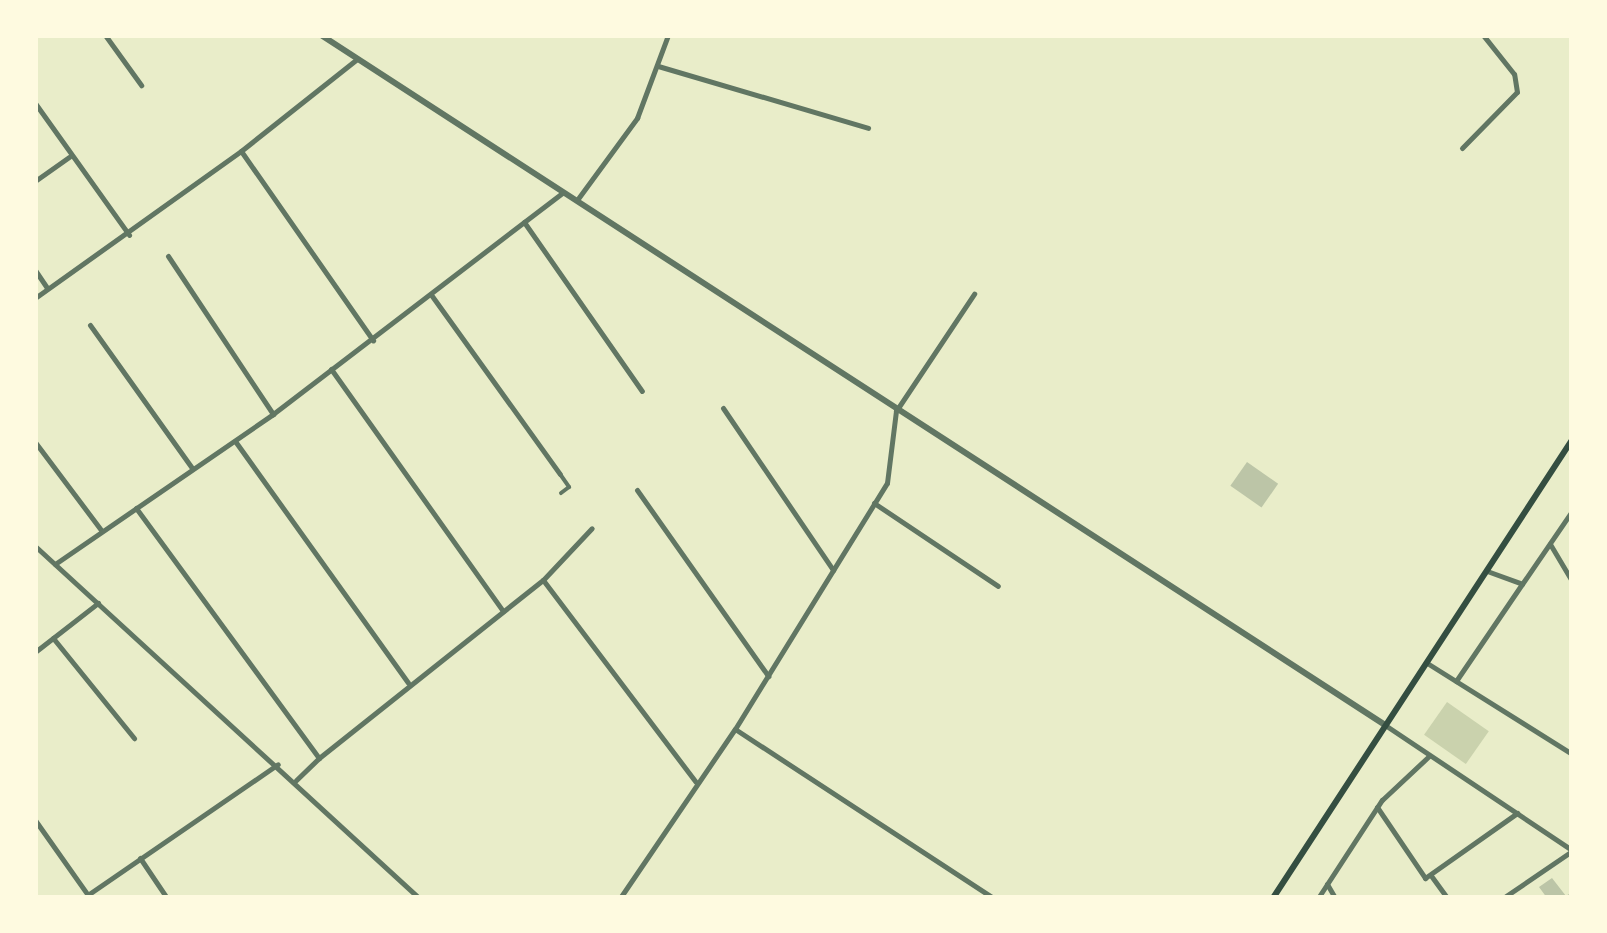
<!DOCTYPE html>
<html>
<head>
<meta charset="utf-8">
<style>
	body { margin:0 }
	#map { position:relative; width:1607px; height:933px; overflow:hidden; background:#e9edc9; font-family:"Space Grotesk",sans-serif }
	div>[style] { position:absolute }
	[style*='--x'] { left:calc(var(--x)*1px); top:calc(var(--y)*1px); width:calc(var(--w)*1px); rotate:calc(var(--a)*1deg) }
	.green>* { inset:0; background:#cad2ad; transform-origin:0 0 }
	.building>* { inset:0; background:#bcc5a7; transform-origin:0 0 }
	.pedestrian>* { height:4px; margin:-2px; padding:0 2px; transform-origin:2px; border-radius:2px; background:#617663 }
	.minor>* { height:5px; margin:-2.5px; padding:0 2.5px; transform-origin:2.5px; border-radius:2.5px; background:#617663 }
	.tertiary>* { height:6px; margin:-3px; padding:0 3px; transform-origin:3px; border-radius:3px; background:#617663 }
	.secondary>* { height:6px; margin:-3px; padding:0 3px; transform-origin:3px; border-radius:3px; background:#344e41 }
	span { translate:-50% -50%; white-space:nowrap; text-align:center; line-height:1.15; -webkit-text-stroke:9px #fefae0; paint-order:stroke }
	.frame { position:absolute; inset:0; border:38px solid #fefae0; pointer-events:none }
</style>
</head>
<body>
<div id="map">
	<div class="green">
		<div style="left:1447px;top:702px;width:51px;height:40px;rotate:35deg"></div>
	</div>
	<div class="building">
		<div style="left:1247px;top:462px;width:38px;height:29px;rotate:35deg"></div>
		<div style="clip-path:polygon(1552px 878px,1566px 896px,1572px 892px,1572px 898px,1547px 898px,1539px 887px)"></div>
	</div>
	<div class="pedestrian">
		<div style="--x:560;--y:474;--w:16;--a:55"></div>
		<div style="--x:569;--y:487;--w:10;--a:143"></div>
	</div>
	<div class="minor">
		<div style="--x:105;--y:35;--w:62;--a:54.2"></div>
		<div style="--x:357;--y:59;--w:148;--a:141.6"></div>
		<div style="--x:241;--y:151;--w:231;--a:55.1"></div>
		<div style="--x:658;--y:66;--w:219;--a:16.4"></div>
		<div style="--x:35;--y:103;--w:162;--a:54.5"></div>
		<div style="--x:1462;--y:148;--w:78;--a:-45.5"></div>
		<div style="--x:1517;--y:92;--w:18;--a:-99"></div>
		<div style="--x:1514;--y:74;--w:50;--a:-128.5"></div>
		<div style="--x:35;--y:181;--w:42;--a:-35.2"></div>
		<div style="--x:577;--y:200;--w:102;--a:-53.8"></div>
		<div style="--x:637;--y:118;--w:89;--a:-69.5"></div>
		<div style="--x:524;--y:222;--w:206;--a:55.1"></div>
		<div style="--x:168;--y:256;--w:190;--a:56.4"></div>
		<div style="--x:35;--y:270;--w:22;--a:56"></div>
		<div style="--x:432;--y:296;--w:219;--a:54.3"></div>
		<div style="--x:35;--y:298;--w:253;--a:-35.5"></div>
		<div style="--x:90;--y:325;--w:176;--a:54.5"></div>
		<div style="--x:331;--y:369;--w:297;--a:54.6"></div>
		<div style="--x:723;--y:408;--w:196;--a:55.8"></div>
		<div style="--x:235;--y:441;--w:297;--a:54.4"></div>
		<div style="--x:35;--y:442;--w:110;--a:53.1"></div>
		<div style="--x:637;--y:490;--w:228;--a:54.8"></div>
		<div style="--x:874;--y:503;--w:149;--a:33.8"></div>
		<div style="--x:136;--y:508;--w:310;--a:53.8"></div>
		<div style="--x:319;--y:758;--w:32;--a:136"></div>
		<div style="--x:1550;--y:544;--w:43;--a:59.3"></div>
		<div style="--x:35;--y:546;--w:521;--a:42.51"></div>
		<div style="--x:55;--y:564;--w:265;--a:-34.5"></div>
		<div style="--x:273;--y:414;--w:364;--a:-37.4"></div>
		<div style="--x:1487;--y:571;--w:37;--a:20"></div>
		<div style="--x:1522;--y:584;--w:88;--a:-55.6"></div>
		<div style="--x:543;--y:580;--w:71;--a:-46.7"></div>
		<div style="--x:53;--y:638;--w:129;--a:51"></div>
		<div style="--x:35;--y:652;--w:80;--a:-37.9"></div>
		<div style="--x:1427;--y:663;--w:171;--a:32.1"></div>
		<div style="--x:1456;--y:681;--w:117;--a:-55.8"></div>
		<div style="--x:1385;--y:725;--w:225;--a:33.8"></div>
		<div style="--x:735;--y:729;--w:308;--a:33.2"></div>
		<div style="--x:319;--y:758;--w:286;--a:-38.5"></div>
		<div style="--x:543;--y:580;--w:253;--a:52.9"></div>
		<div style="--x:1377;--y:807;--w:86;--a:55.9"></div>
		<div style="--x:1425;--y:878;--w:113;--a:-35.2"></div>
		<div style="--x:35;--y:820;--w:95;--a:54.8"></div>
		<div style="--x:140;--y:858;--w:48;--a:56"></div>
		<div style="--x:1432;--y:877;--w:26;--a:54"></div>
		<div style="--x:1327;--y:884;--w:16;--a:60"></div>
		<div style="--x:89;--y:894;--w:229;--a:-34.5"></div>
		<div style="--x:620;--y:898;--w:204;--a:-55.8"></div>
		<div style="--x:735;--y:729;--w:289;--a:-58.3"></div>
		<div style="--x:887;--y:483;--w:73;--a:-82.9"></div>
		<div style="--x:896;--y:411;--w:141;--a:-56.3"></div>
		<div style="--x:1318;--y:898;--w:117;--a:-56.9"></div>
		<div style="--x:1382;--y:800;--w:64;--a:-43.1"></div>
		<div style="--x:1503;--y:898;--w:83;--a:-34.3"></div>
	</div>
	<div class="tertiary">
		<div style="--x:321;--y:35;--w:1268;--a:32.96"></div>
	</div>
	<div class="secondary">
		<div style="--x:1273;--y:898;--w:547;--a:-56.86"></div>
	</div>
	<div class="frame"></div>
</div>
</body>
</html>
